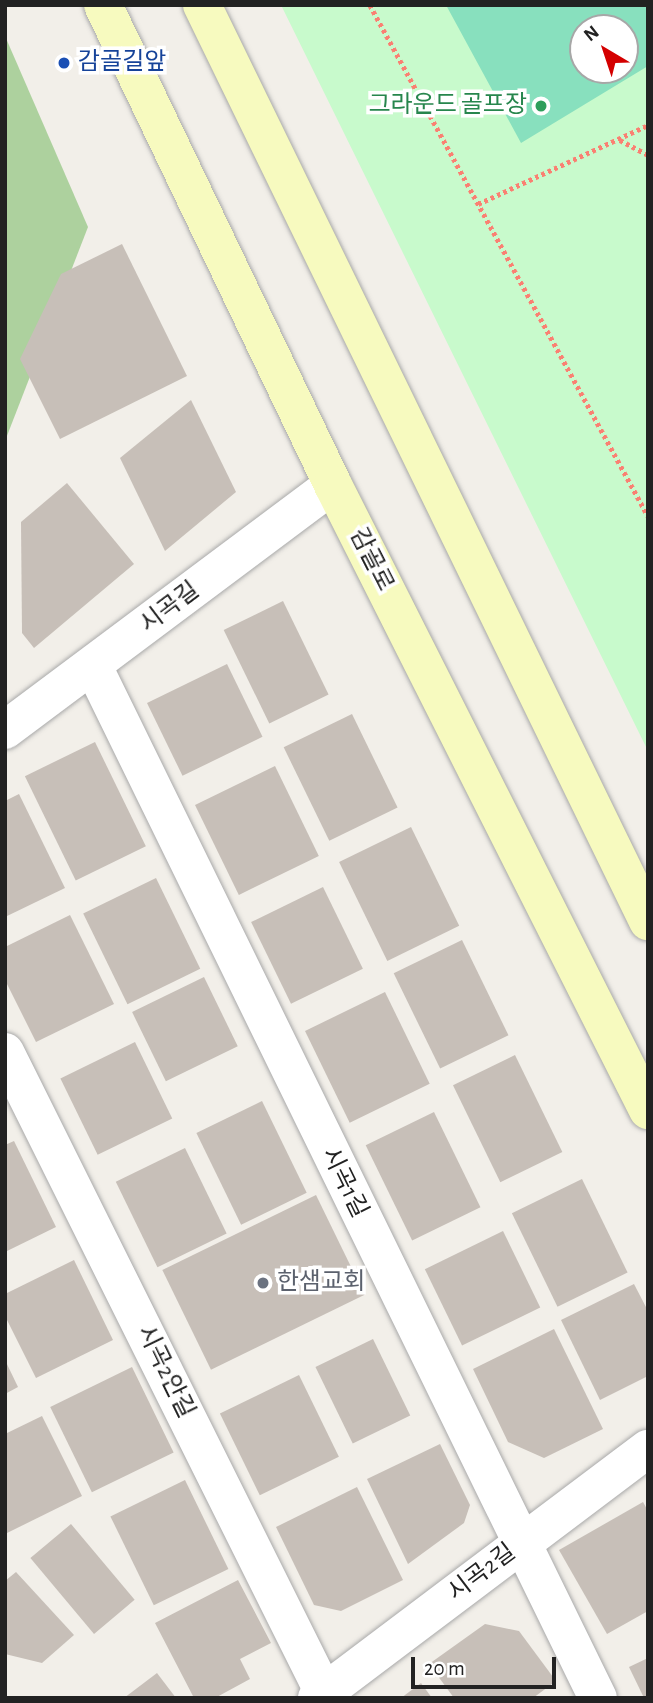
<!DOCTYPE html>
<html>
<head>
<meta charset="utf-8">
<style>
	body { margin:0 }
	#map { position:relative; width:653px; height:1703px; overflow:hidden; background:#f2efe9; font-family:"Alegreya Sans","Noto Sans KR",sans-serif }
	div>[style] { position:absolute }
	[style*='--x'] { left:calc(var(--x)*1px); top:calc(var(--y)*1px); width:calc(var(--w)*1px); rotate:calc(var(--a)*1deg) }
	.forest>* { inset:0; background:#add19e }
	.park>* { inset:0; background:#c8facc }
	.pitch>* { inset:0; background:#88e0be }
	.building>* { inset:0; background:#c7bfb8; transform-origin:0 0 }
	.path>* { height:4.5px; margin-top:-2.25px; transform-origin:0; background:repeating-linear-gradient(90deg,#fa8072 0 3.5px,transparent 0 7px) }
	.roads { filter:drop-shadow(0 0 2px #a9a9a9) drop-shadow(0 0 2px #a9a9a9) }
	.minor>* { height:38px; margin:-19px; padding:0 19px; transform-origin:19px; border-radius:19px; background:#fff }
	.secondary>* { height:38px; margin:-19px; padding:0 19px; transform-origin:19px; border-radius:19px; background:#f7fabf }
	.dots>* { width:19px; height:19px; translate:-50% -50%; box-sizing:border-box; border:4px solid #fff; border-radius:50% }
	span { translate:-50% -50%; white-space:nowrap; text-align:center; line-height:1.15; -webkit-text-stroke:7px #fff; paint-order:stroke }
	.transit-label { font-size:24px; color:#164399 }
	.left { translate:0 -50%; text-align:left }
	.leisure-label { font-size:24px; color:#27864d }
	.right { translate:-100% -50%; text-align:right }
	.street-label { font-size:24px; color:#222 }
	.worship-label { font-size:24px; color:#5b616d }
	.frame { position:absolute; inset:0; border:7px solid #222; pointer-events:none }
	.north { position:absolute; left:569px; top:14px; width:70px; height:70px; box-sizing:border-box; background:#fff; border:2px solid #a7a7a7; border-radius:50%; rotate:321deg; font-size:19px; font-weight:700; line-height:28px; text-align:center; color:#222 }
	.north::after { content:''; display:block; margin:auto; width:24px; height:32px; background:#d40000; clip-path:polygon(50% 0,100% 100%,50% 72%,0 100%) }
	.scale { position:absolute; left:411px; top:1657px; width:145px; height:32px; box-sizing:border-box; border:4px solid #222; border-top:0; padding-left:9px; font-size:21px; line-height:24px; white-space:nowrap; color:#222; -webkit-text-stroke:5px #fff; paint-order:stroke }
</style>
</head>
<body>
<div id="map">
	<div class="forest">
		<div style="clip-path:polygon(5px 36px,88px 227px,5px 441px)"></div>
	</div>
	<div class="park">
		<div style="clip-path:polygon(evenodd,281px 5px,648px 5px,648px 751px,281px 5px,583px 28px,625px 28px,625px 70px,583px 70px,583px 28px)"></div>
	</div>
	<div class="pitch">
		<div style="clip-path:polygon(evenodd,446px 5px,648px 5px,648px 66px,521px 143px,446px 5px,583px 28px,625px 28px,625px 70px,583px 70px,583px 28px)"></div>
	</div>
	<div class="building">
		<div style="clip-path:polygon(122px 244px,187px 376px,60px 439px,20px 359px,61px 274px)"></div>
		<div style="clip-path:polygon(191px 400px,236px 492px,165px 551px,120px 458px)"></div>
		<div style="clip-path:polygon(67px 483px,134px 564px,34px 648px,22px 633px,21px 522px)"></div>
		<div style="left:283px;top:601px;width:104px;height:66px;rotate:64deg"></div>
		<div style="left:227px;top:664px;width:81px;height:89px;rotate:64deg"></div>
		<div style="left:352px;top:714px;width:104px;height:76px;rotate:64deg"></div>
		<div style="left:95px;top:742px;width:116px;height:78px;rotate:64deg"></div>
		<div style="left:275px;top:766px;width:100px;height:89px;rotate:64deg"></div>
		<div style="clip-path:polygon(19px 794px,65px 888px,5px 917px,5px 801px)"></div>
		<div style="left:411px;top:827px;width:110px;height:80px;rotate:64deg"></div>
		<div style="left:156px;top:878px;width:101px;height:81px;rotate:64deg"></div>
		<div style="left:323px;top:887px;width:91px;height:80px;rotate:64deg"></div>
		<div style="clip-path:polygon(70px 915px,114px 1004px,36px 1042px,5px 980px,5px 947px)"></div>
		<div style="left:462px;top:940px;width:106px;height:76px;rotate:64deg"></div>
		<div style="left:204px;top:977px;width:77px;height:80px;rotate:64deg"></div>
		<div style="left:385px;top:992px;width:102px;height:89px;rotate:64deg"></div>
		<div style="left:135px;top:1042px;width:85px;height:83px;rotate:64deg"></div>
		<div style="left:515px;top:1055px;width:108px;height:69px;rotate:64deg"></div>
		<div style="left:262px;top:1101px;width:102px;height:73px;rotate:64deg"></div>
		<div style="left:434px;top:1112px;width:106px;height:76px;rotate:64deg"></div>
		<div style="clip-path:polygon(14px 1141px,56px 1227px,5px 1252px,5px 1145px)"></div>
		<div style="left:185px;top:1148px;width:95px;height:77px;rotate:64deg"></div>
		<div style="left:582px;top:1179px;width:104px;height:78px;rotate:64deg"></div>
		<div style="left:316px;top:1195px;width:111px;height:171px;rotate:64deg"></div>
		<div style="left:503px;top:1231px;width:85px;height:87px;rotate:64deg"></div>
		<div style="clip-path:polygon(74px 1260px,113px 1340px,36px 1378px,5px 1316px,5px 1294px)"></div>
		<div style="clip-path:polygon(634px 1284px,648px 1311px,648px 1376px,600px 1400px,561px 1320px)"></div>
		<div style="clip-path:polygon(554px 1329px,603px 1429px,544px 1458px,508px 1442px,473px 1369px)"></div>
		<div style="left:373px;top:1339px;width:85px;height:64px;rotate:64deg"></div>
		<div style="clip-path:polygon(5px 1360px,18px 1387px,5px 1394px)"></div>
		<div style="left:132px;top:1367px;width:95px;height:91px;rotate:64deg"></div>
		<div style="left:299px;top:1375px;width:91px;height:88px;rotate:64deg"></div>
		<div style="clip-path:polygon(42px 1416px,82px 1496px,5px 1534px,5px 1434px)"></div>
		<div style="clip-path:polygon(440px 1444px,470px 1505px,464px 1523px,408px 1564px,367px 1479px)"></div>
		<div style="left:185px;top:1480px;width:99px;height:83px;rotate:64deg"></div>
		<div style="clip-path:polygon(357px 1487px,403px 1580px,341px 1611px,314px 1605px,276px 1527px)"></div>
		<div style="clip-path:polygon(643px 1502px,648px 1511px,648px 1611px,607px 1634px,559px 1550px)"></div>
		<div style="left:71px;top:1524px;width:99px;height:53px;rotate:50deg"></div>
		<div style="clip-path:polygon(16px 1572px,74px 1635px,42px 1663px,5px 1654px,5px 1581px)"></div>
		<div style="clip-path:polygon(238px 1580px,271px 1643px,240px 1659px,250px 1679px,215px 1698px,194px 1698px,155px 1623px)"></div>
		<div style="clip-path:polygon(485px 1624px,519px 1631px,556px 1681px,533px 1698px,454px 1698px,429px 1664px)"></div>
		<div style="clip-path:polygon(648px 1658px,648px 1698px,644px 1698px,629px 1667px)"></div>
		<div style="clip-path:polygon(157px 1673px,176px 1698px,124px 1698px)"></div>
		<div style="clip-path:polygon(421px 1683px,432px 1698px,401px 1698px)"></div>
	</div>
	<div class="path">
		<div style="--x:370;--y:5;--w:582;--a:61.45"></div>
		<div style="--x:620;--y:140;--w:32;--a:28"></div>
		<div style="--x:478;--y:204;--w:187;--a:-24.9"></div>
	</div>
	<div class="roads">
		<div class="minor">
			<div style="--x:93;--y:666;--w:1149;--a:63.93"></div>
			<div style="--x:5;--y:730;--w:409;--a:-36.8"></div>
			<div style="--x:5;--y:1052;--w:716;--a:63.54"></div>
			<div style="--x:317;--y:1698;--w:414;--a:-37"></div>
		</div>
		<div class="secondary">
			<div style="--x:103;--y:5;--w:532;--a:64.4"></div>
			<div style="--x:333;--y:485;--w:700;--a:63.25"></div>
			<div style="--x:202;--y:5;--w:1019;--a:64.04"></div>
		</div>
	</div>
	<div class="dots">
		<div style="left:64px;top:63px;background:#1a4fb4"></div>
		<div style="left:541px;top:106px;background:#2e9e5b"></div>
		<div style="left:263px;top:1283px;background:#6b7280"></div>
	</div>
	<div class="transit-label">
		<span class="left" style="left:78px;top:63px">감골길앞</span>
	</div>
	<div class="leisure-label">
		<span class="right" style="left:527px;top:106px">그라운드 골프장</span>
	</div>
	<div class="street-label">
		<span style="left:371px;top:560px;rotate:63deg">감골로</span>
		<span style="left:170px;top:608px;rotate:-37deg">시곡길</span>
		<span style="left:344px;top:1183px;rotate:64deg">시곡1길</span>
		<span style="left:165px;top:1372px;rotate:64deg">시곡2안길</span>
		<span style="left:482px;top:1573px;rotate:-37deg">시곡2길</span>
	</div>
	<div class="worship-label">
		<span class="left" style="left:277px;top:1283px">한샘교회</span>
	</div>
	<div class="frame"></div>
	<div class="north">N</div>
	<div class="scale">20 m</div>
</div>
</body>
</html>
